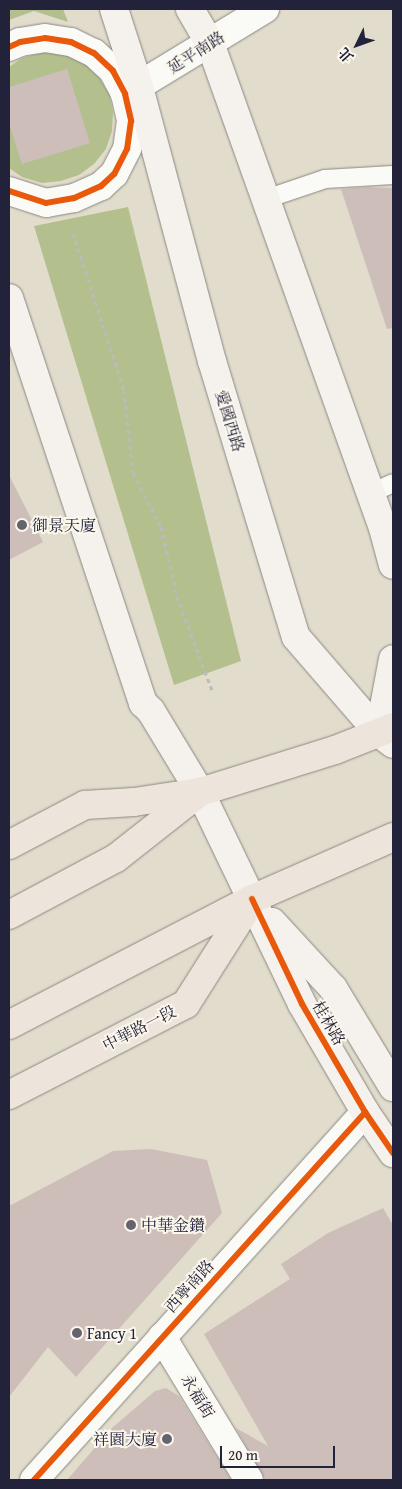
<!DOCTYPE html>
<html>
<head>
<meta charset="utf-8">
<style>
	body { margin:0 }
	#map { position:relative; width:402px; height:1489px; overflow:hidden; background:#e1dccb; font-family:"Gentium Book Plus","Noto Serif TC",serif }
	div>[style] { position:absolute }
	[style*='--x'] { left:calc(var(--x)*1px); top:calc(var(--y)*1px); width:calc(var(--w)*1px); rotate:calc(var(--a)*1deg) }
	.forest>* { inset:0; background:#b3c08e }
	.building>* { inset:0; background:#cebeba }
	.path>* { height:3px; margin-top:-1.5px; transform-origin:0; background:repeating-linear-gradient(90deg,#bcbaba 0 4px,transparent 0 8px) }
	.roads { filter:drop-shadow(0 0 1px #8b8884) drop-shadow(0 0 1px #8b8884) }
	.lane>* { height:18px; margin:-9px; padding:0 9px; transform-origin:9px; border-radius:9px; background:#fafaf7 }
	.street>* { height:28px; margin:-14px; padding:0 14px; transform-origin:14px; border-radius:14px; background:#fafaf7 }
	.secondary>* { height:28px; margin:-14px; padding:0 14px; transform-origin:14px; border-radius:14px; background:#f5f1ed }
	.primary>* { height:28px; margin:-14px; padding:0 14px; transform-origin:14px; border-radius:14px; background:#ede4dc }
	.cycleway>* { height:6px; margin:-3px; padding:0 3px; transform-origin:3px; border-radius:3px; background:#e8590c }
	.dots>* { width:14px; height:14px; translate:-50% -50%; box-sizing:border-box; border:2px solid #fbf7ec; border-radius:50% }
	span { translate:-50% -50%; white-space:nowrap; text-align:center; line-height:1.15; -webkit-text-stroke:4px #fbf7ec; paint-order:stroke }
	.street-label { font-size:16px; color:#22223b }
	.poi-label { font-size:16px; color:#22223b }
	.left { translate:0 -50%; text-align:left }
	.right { translate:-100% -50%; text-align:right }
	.frame { position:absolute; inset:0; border:10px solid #22223b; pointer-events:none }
	.north { position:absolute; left:332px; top:20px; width:50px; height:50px; -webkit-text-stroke:4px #fbf7ec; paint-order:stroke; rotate:228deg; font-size:14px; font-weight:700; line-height:20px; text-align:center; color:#22223b }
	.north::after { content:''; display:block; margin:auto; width:18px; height:22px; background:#22223b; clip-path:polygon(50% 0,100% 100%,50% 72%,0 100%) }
	.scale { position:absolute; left:220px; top:1446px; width:115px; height:22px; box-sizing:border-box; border:2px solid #22223b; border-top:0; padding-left:6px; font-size:15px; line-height:18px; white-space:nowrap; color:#22223b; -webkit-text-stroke:4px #fbf7ec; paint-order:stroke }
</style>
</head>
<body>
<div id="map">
	<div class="forest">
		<div style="clip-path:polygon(9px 9px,63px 9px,68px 22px,34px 11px,9px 20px)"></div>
		<div style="clip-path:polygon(43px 52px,64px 54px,84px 63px,99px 77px,109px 94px,113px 112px,112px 131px,106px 149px,94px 164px,79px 175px,61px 181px,42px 183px,22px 177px,9px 168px,9px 67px,22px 58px)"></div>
		<div style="clip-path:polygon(128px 207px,241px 661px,174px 685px,34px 226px)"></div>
	</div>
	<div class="building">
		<div style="clip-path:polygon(67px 69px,90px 143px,22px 164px,9px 123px,9px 87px)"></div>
		<div style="clip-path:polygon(367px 187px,393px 188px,393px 328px,387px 329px,341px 189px)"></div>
		<div style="clip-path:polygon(9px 475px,43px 542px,9px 560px)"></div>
		<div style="clip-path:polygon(151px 1149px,207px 1160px,222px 1213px,76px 1377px,48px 1347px,9px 1397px,9px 1206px,113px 1151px)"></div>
		<div style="clip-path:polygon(383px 1208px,393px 1225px,393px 1480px,265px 1480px,236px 1428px,268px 1446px,204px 1334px,290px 1279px,281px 1264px,328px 1233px)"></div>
		<div style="clip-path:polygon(166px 1388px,179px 1396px,231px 1480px,67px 1480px,112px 1428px,155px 1391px)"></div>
	</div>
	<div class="path">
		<div style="--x:73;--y:233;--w:165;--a:72"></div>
		<div style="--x:124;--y:390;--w:83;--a:83.8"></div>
		<div style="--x:133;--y:473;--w:61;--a:62.6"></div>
		<div style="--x:161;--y:527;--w:71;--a:76.9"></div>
		<div style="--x:177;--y:596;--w:100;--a:69.6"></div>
	</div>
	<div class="roads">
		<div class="lane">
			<div style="--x:266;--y:199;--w:62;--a:-18.7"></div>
			<div style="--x:325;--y:179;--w:68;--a:-3.4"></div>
			<div style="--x:371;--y:493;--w:24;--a:-24"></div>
		</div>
		<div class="street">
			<div style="--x:9;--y:47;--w:12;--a:-24"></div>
			<div style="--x:20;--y:42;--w:25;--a:-9"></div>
			<div style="--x:45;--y:38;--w:26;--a:9"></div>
			<div style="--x:71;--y:42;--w:25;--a:26"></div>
			<div style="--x:94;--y:53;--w:26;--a:43"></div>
			<div style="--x:113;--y:71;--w:26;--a:62"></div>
			<div style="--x:125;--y:94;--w:28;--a:77"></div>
			<div style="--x:131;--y:121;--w:28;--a:98"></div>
			<div style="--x:127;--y:149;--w:28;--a:117"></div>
			<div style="--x:114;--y:174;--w:18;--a:137"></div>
			<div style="--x:101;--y:186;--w:30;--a:156"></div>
			<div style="--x:74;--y:198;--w:28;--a:170"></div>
			<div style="--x:46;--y:203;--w:39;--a:-162"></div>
			<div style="--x:125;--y:94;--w:164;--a:-31.3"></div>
			<div style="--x:162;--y:1337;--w:167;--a:58.7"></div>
			<div style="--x:34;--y:1480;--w:495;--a:-48"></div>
		</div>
		<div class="secondary">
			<div style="--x:114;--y:9;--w:82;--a:72.2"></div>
			<div style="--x:139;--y:87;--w:284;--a:75.1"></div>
			<div style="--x:212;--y:361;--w:288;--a:73.1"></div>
			<div style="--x:296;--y:637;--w:127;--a:49.2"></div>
			<div style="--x:379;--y:733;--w:18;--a:38"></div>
			<div style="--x:190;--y:9;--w:39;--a:60"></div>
			<div style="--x:210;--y:43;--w:515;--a:70.37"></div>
			<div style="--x:383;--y:528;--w:38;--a:75"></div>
			<div style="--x:9;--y:298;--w:427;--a:71.7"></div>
			<div style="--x:143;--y:703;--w:11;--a:45"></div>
			<div style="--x:151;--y:711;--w:95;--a:58.8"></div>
			<div style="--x:200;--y:792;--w:235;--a:64.3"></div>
			<div style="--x:302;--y:1004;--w:125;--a:59.7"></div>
			<div style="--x:365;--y:1112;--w:50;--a:55.7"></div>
			<div style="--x:379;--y:733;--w:75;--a:-79.3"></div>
			<div style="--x:272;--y:922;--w:90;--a:47.3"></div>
			<div style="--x:333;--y:988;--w:116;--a:58.8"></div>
		</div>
		<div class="primary">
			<div style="--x:9;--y:845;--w:86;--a:-27.8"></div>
			<div style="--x:85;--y:805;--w:49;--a:-3.5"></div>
			<div style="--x:134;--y:802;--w:67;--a:-8.6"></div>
			<div style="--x:200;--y:792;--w:141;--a:-17.3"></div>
			<div style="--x:335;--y:750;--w:62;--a:-21.6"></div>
			<div style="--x:9;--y:915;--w:121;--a:-28"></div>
			<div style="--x:116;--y:858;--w:107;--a:-38.2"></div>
			<div style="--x:9;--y:1025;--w:274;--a:-27.4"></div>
			<div style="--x:252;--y:899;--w:154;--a:-23.7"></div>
			<div style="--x:9;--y:1095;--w:199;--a:-27.2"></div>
			<div style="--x:186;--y:1004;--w:120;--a:-57.6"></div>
		</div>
	</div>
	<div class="cycleway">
		<div style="--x:9;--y:47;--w:12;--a:-24"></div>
		<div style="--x:20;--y:42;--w:25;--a:-9"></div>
		<div style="--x:45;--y:38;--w:26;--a:9"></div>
		<div style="--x:71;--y:42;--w:25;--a:26"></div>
		<div style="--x:94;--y:53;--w:26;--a:43"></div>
		<div style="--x:113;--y:71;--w:26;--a:62"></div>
		<div style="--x:125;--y:94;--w:28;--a:77"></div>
		<div style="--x:131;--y:121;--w:28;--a:98"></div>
		<div style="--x:127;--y:149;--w:28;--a:117"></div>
		<div style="--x:114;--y:174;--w:18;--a:137"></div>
		<div style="--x:101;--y:186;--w:30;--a:156"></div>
		<div style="--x:74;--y:198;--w:28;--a:170"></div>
		<div style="--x:46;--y:203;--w:39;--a:-162"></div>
		<div style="--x:252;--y:899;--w:116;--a:64.5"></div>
		<div style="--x:302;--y:1004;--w:125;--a:59.7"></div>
		<div style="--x:365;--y:1112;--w:50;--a:55.7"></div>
		<div style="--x:34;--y:1480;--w:495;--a:-48"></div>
	</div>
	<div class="dots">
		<div style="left:22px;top:525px;background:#65636d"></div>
		<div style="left:131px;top:1225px;background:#65636d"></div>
		<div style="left:77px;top:1333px;background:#65636d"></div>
		<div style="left:167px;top:1439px;background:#65636d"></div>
	</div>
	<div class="street-label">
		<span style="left:196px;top:52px;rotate:-32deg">延平南路</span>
		<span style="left:230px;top:421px;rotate:73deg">愛國西路</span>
		<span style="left:329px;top:1023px;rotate:60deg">桂林路</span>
		<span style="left:139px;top:1028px;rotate:-27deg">中華路一段</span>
		<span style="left:189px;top:1286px;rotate:-48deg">西寧南路</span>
		<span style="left:198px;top:1396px;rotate:59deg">永福街</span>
	</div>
	<div class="poi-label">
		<span class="left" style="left:32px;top:525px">御景天廈</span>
		<span class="left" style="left:141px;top:1225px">中華金鑽</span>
		<span class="left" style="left:87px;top:1333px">Fancy 1</span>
		<span class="right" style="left:157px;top:1439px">祥園大廈</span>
	</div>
	<div class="frame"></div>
	<div class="north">北</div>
	<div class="scale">20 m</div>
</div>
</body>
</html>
